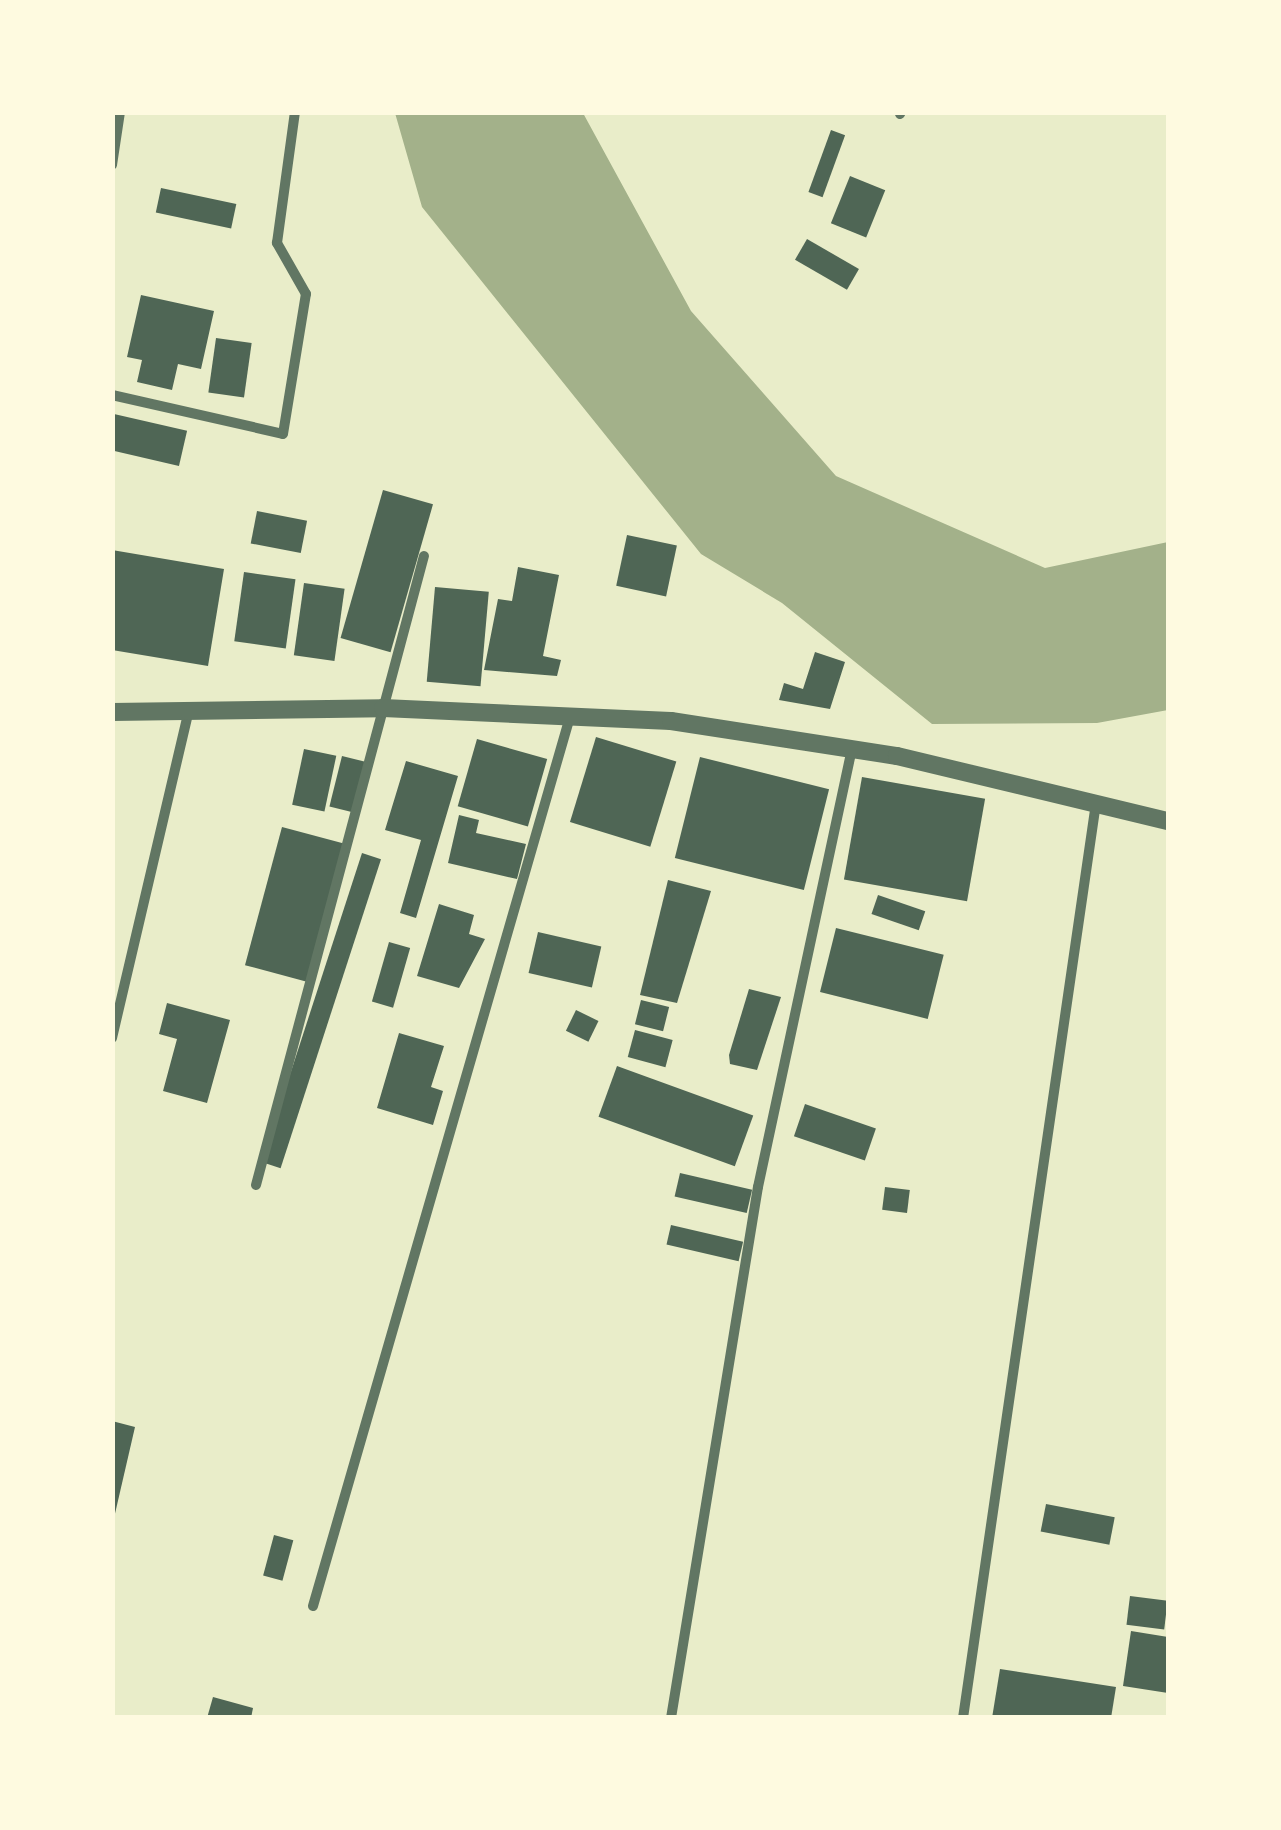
<!DOCTYPE html>
<html>
<head>
<meta charset="utf-8">
<style>
	body { margin:0 }
	#map { position:relative; width:1281px; height:1830px; overflow:hidden; background:#e9edc9; font-family:"DejaVu Sans",sans-serif }
	div>[style] { position:absolute }
	[style*='--x'] { left:calc(var(--x)*1px); top:calc(var(--y)*1px); width:calc(var(--w)*1px); rotate:calc(var(--a)*1deg) }
	.water>* { inset:0; background:#a3b18a }
	.building>* { inset:0; background:#4f6655; transform-origin:0 0 }
	.minor>* { height:10px; margin:-5px; padding:0 5px; transform-origin:5px; border-radius:5px; background:#617663 }
	.tertiary>* { height:18px; margin:-9px; padding:0 9px; transform-origin:9px; border-radius:9px; background:#617663 }
	span { translate:-50% -50%; white-space:nowrap; text-align:center; line-height:1.15; -webkit-text-stroke:8px #fefae0; paint-order:stroke }
	.frame { position:absolute; inset:0; border:115px solid #fefae0; pointer-events:none }
</style>
</head>
<body>
<div id="map">
	<div class="water">
		<div style="clip-path:polygon(395px 113px,583px 113px,691px 311px,836px 476px,1045px 568px,1168px 542px,1168px 710px,1097px 723px,932px 724px,782px 603px,701px 554px,422px 207px)"></div>
	</div>
	<div class="building">
		<div style="left:831px;top:130px;width:15px;height:66px;rotate:20deg"></div>
		<div style="left:850px;top:176px;width:38px;height:51px;rotate:22deg"></div>
		<div style="left:161px;top:188px;width:77px;height:25px;rotate:12deg"></div>
		<div style="left:807px;top:239px;width:60px;height:24px;rotate:30deg"></div>
		<div style="clip-path:polygon(141px 295px,214px 311px,201px 369px,178px 364px,172px 390px,137px 382px,142px 360px,127px 357px)"></div>
		<div style="left:216px;top:338px;width:36px;height:55px;rotate:8deg"></div>
		<div style="left:114px;top:414px;width:75px;height:36px;rotate:13deg"></div>
		<div style="left:383px;top:490px;width:52px;height:154px;rotate:16deg"></div>
		<div style="left:257px;top:511px;width:51px;height:33px;rotate:11deg"></div>
		<div style="left:627px;top:535px;width:51px;height:52px;rotate:12deg"></div>
		<div style="clip-path:polygon(112px 550px,224px 569px,208px 666px,112px 650px)"></div>
		<div style="clip-path:polygon(518px 567px,559px 575px,543px 656px,561px 660px,557px 676px,484px 670px,498px 599px,512px 601px)"></div>
		<div style="left:244px;top:572px;width:52px;height:70px;rotate:8deg"></div>
		<div style="left:304px;top:583px;width:41px;height:73px;rotate:8deg"></div>
		<div style="left:435px;top:587px;width:54px;height:95px;rotate:5deg"></div>
		<div style="clip-path:polygon(815px 652px,845px 662px,830px 709px,779px 700px,784px 683px,803px 689px)"></div>
		<div style="left:596px;top:737px;width:84px;height:89px;rotate:17deg"></div>
		<div style="left:477px;top:739px;width:73px;height:70px;rotate:16deg"></div>
		<div style="left:304px;top:749px;width:33px;height:57px;rotate:12deg"></div>
		<div style="left:342px;top:756px;width:25px;height:52px;rotate:14deg"></div>
		<div style="left:700px;top:757px;width:133px;height:104px;rotate:14deg"></div>
		<div style="clip-path:polygon(406px 761px,458px 776px,416px 918px,400px 913px,421px 840px,385px 830px)"></div>
		<div style="left:862px;top:777px;width:125px;height:104px;rotate:10deg"></div>
		<div style="clip-path:polygon(459px 815px,479px 820px,476px 833px,526px 844px,517px 879px,448px 863px)"></div>
		<div style="left:282px;top:827px;width:64px;height:143px;rotate:15deg"></div>
		<div style="left:362px;top:853px;width:20px;height:325px;rotate:18deg"></div>
		<div style="clip-path:polygon(668px 880px,711px 891px,677px 1003px,640px 995px)"></div>
		<div style="left:878px;top:895px;width:50px;height:20px;rotate:19deg"></div>
		<div style="clip-path:polygon(439px 904px,474px 915px,469px 934px,485px 939px,459px 988px,417px 976px)"></div>
		<div style="left:836px;top:928px;width:111px;height:66px;rotate:14deg"></div>
		<div style="left:538px;top:932px;width:65px;height:42px;rotate:13deg"></div>
		<div style="left:389px;top:942px;width:22px;height:62px;rotate:16deg"></div>
		<div style="clip-path:polygon(749px 989px,781px 997px,757px 1070px,730px 1064px,729px 1055px)"></div>
		<div style="left:641px;top:1000px;width:29px;height:25px;rotate:14deg"></div>
		<div style="clip-path:polygon(167px 1003px,230px 1020px,207px 1103px,163px 1091px,177px 1039px,159px 1034px)"></div>
		<div style="left:576px;top:1010px;width:25px;height:23px;rotate:26deg"></div>
		<div style="left:635px;top:1030px;width:39px;height:28px;rotate:15deg"></div>
		<div style="clip-path:polygon(399px 1033px,444px 1046px,431px 1087px,443px 1091px,433px 1125px,377px 1108px)"></div>
		<div style="left:617px;top:1066px;width:145px;height:54px;rotate:20deg"></div>
		<div style="left:805px;top:1104px;width:75px;height:34px;rotate:19deg"></div>
		<div style="left:680px;top:1173px;width:74px;height:24px;rotate:13deg"></div>
		<div style="left:885px;top:1187px;width:25px;height:23px;rotate:7deg"></div>
		<div style="left:671px;top:1225px;width:74px;height:20px;rotate:13deg"></div>
		<div style="clip-path:polygon(112px 1421px,135px 1427px,114px 1518px,112px 1517px)"></div>
		<div style="left:1046px;top:1504px;width:70px;height:28px;rotate:11deg"></div>
		<div style="left:274px;top:1535px;width:20px;height:42px;rotate:15deg"></div>
		<div style="left:1130px;top:1596px;width:38px;height:29px;rotate:7deg"></div>
		<div style="clip-path:polygon(1131px 1631px,1168px 1637px,1168px 1693px,1123px 1686px)"></div>
		<div style="clip-path:polygon(1000px 1669px,1116px 1687px,1111px 1718px,992px 1718px)"></div>
		<div style="clip-path:polygon(213px 1697px,253px 1708px,251px 1718px,207px 1718px)"></div>
	</div>
	<div class="minor">
		<div style="--x:900;--y:114;--w:2;--a:-63"></div>
		<div style="--x:112;--y:165;--w:54;--a:-81.4"></div>
		<div style="--x:112;--y:395;--w:175;--a:12.8"></div>
		<div style="--x:283;--y:434;--w:142;--a:-80.7"></div>
		<div style="--x:306;--y:294;--w:59;--a:-119.6"></div>
		<div style="--x:277;--y:243;--w:132;--a:-82.2"></div>
		<div style="--x:112;--y:1038;--w:334;--a:-76.8"></div>
		<div style="--x:256;--y:1185;--w:651;--a:-75.05"></div>
		<div style="--x:313;--y:1606;--w:925;--a:-73.88"></div>
		<div style="--x:671;--y:1718;--w:538;--a:-80.7"></div>
		<div style="--x:758;--y:1187;--w:449;--a:-77.9"></div>
		<div style="--x:963;--y:1718;--w:925;--a:-81.73"></div>
	</div>
	<div class="tertiary">
		<div style="--x:112;--y:712;--w:271;--a:-0.8"></div>
		<div style="--x:383;--y:708;--w:288;--a:2.6"></div>
		<div style="--x:671;--y:721;--w:229;--a:8.8"></div>
		<div style="--x:897;--y:756;--w:279;--a:13.5"></div>
	</div>
	<div class="frame"></div>
</div>
</body>
</html>
